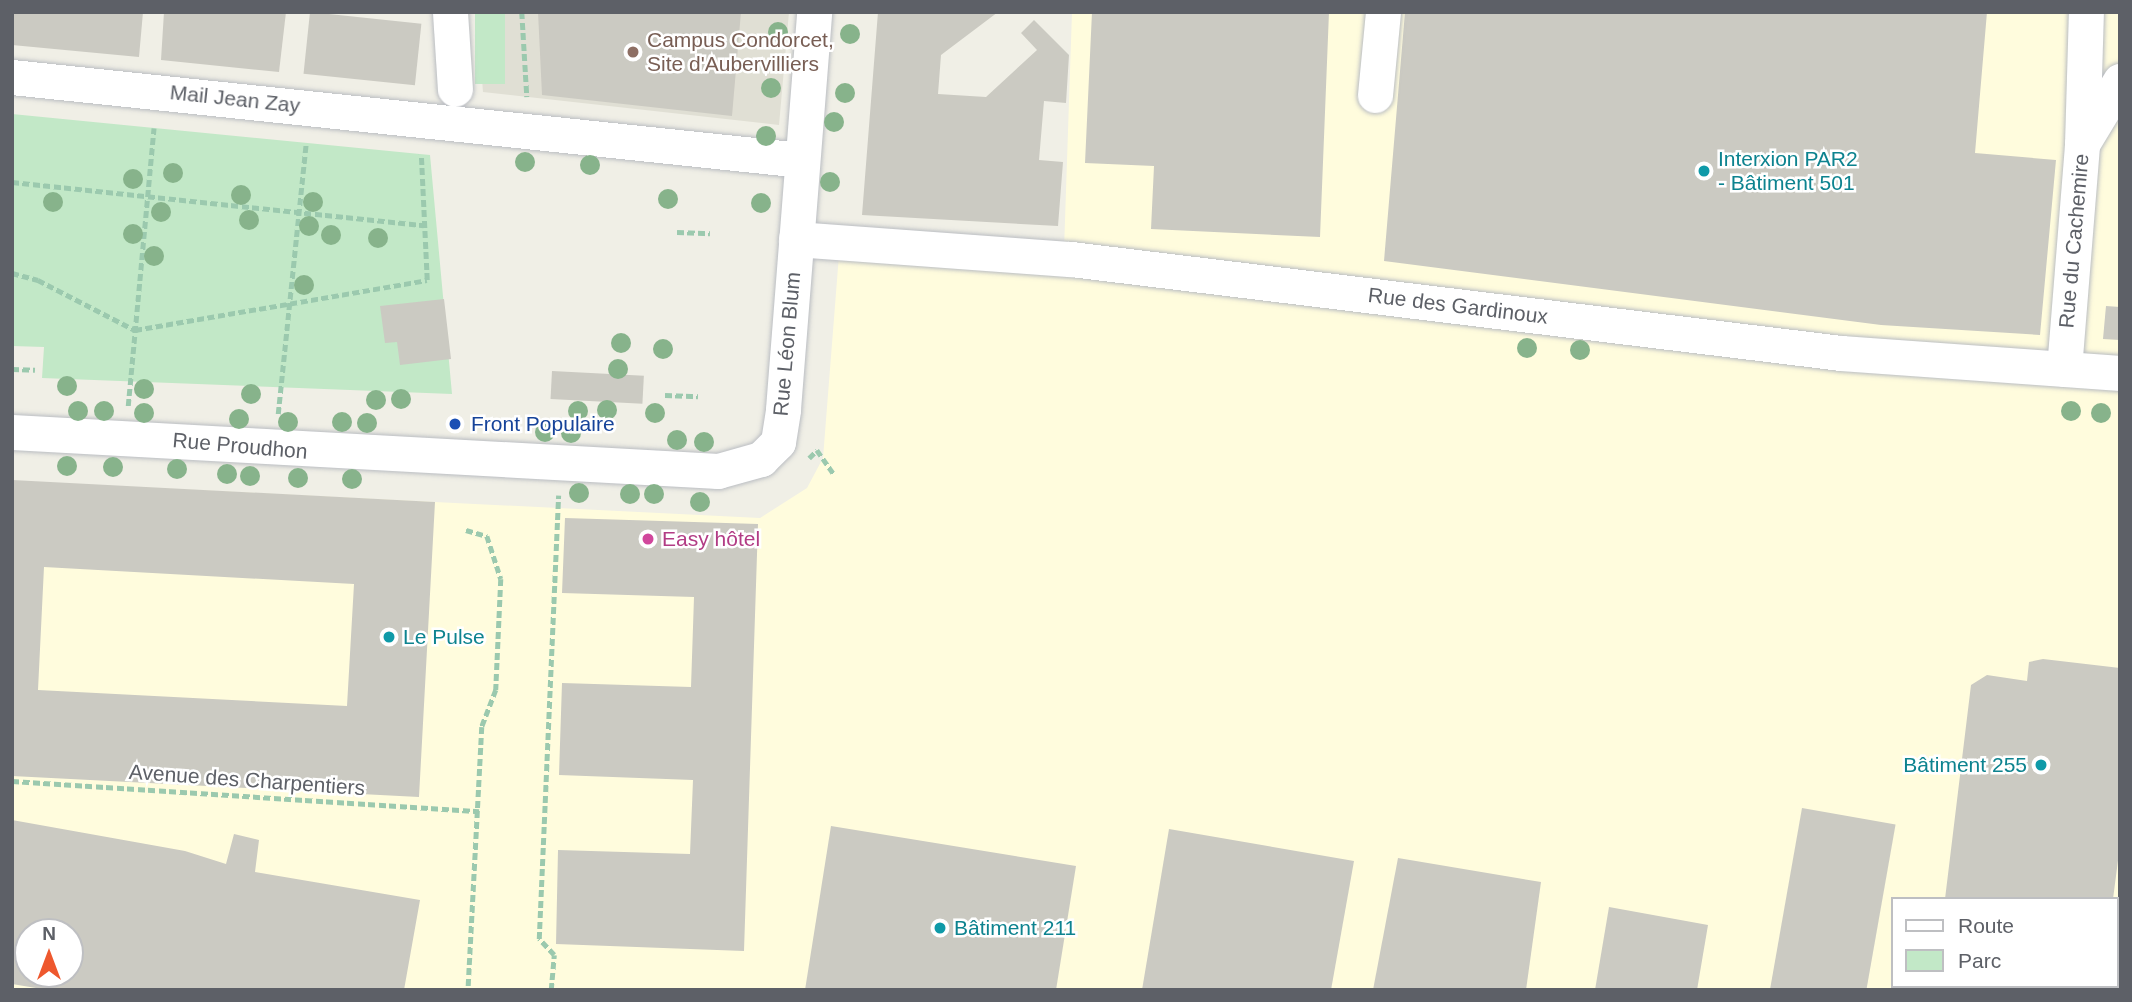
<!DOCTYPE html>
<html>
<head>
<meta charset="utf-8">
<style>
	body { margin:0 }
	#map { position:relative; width:2132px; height:1002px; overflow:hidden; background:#f0efe6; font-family:Arial,sans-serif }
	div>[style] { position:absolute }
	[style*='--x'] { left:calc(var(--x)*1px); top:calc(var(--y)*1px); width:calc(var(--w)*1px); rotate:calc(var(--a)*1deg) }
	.commercial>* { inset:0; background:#fffcdd }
	.education>* { inset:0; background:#e0dfd4 }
	.green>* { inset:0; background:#c2e8c7; transform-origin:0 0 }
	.building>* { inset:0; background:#cbcac2; transform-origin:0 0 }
	.path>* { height:4.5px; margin-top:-2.25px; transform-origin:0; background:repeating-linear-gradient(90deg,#9bc9ae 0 7px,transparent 0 10.5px) }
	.roads { filter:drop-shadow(0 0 2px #babdc2) drop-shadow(0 0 2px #babdc2) }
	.minor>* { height:35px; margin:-17.5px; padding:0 17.5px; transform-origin:17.5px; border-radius:17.5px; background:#fff }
	.trees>* { width:20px; height:20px; margin:-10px; border-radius:50%; background:#87b38b }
	.dots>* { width:19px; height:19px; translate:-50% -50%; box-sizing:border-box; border:4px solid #fff; border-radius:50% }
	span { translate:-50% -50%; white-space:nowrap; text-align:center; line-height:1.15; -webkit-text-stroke:5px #fff; paint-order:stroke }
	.education-label { font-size:21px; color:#785e54 }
	.left { translate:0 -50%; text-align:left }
	.street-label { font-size:21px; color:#5d6067 }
	.culture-label { font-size:21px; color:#0d838f }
	.right { translate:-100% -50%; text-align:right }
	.transit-label { font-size:21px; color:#164399 }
	.hotel-label { font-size:21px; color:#b23c85 }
	.frame { position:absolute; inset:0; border:14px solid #5d6067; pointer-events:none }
	.legend { position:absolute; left:1891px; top:897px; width:228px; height:91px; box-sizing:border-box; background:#fff; border:2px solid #bebfc2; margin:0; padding:9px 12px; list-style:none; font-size:21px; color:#5d6067 }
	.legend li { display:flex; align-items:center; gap:14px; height:35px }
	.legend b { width:35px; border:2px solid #bebfc2 }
	.north { position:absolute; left:14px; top:918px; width:70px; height:70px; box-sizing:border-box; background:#fff; border:2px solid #bebfc2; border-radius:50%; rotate:0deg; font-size:19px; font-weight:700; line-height:28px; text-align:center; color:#5d6067 }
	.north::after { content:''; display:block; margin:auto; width:24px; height:32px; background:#ee582e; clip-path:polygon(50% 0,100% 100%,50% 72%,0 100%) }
</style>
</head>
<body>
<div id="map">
	<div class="commercial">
		<div style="clip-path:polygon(evenodd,1072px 12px,2120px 12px,2120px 990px,12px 990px,12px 481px,760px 518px,807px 488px,823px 458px,840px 242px,1064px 250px,1072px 12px,1892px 899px,2116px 899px,2116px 986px,1892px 986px,1892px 899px,1072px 12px,28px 932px,70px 932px,70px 974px,28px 974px,28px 932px)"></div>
	</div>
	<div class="education">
		<div style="clip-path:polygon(477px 12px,789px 12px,779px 125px,483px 92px)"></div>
	</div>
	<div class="green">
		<div style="left:475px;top:12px;width:30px;height:72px"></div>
		<div style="clip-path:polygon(12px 114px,430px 155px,452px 394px,42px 378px,44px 347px,12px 346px)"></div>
	</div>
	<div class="building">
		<div style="clip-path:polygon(12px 12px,143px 12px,139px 57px,12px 45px)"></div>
		<div style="clip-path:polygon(164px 12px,286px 12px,279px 72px,161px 60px)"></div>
		<div style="left:310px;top:12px;width:112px;height:62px;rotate:6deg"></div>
		<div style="clip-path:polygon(538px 12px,741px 12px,732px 116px,542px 95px)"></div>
		<div style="clip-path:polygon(878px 12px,998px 12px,941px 55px,938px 94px,986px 97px,1037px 50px,1021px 33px,1034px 20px,1069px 55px,1066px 103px,1044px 101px,1039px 160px,1063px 162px,1058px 226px,862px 215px)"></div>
		<div style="clip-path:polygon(1092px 12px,1329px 12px,1320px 237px,1151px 229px,1154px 166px,1085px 163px)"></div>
		<div style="clip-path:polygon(1405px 12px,1987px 12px,1975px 153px,2056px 160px,2040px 335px,1881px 325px,1384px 261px)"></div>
		<div style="clip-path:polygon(444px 299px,451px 359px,400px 365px,397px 342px,385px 343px,380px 306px)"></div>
		<div style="clip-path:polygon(2106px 306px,2120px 307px,2120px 340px,2103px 339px)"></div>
		<div style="left:552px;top:371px;width:92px;height:28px;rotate:3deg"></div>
		<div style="clip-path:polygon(evenodd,12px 480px,435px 502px,419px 797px,12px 776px,12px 480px,44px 567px,354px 584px,347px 706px,38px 690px,44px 567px)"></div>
		<div style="clip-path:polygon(565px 518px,758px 524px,744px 951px,556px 944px,558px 850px,690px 854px,693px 780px,559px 775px,562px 683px,691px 687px,694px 597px,562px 593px)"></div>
		<div style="clip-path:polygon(2043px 659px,2120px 668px,2120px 845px,2113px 899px,1945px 899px,1971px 685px,1987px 675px,2027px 681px,2029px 662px)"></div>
		<div style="left:1802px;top:808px;width:95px;height:184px;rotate:10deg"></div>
		<div style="clip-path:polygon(evenodd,12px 820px,185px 851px,226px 864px,234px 834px,259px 840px,255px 872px,420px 900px,404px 990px,48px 990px,12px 984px,12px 820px,28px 932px,70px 932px,70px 974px,28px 974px,28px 932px)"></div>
		<div style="clip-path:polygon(831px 826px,1076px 866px,1056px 990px,805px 990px)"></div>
		<div style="clip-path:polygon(1169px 829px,1354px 861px,1331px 990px,1142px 990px)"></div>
		<div style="clip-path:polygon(1398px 858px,1541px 882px,1526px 990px,1373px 990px)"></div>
		<div style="clip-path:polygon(1609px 907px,1708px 925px,1697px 990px,1595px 990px)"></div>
		<div style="clip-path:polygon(1935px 986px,2103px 986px,1934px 990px)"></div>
	</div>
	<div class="path">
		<div style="--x:522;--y:12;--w:85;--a:86.6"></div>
		<div style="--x:12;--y:182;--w:414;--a:6"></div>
		<div style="--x:677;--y:232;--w:33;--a:2"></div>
		<div style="--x:12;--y:273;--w:27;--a:15"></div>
		<div style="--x:38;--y:280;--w:109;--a:27.3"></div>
		<div style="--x:135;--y:330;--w:296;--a:-9.7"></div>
		<div style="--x:427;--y:280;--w:126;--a:-92.7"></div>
		<div style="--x:12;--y:369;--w:23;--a:2"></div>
		<div style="--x:665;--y:395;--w:33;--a:2"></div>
		<div style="--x:128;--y:406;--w:279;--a:-84.7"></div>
		<div style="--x:278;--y:414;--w:272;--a:-84.1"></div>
		<div style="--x:809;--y:458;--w:11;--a:-45"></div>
		<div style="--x:817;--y:450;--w:29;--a:55"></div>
		<div style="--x:466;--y:530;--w:22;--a:16"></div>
		<div style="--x:487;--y:536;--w:45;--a:72"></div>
		<div style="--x:501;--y:579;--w:111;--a:92.6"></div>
		<div style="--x:496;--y:690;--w:40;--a:111"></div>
		<div style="--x:482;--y:727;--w:263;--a:93"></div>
		<div style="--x:12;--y:781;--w:468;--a:3.7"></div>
		<div style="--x:551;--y:990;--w:35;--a:-85"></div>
		<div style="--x:554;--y:955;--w:22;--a:-133"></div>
		<div style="--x:539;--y:939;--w:444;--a:-87.5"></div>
	</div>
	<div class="roads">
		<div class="minor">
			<div style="--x:450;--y:12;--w:77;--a:86.3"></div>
			<div style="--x:12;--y:77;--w:794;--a:6"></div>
			<div style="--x:1375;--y:95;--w:83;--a:-84.5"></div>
			<div style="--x:2082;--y:144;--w:132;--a:-88.3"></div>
			<div style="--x:796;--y:239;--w:276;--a:4.2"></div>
			<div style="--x:1071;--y:259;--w:776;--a:6.96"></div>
			<div style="--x:1841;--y:353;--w:280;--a:4.1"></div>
			<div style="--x:2064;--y:369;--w:226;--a:-85.4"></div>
			<div style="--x:2082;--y:144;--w:74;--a:-58.9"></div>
			<div style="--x:12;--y:432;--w:707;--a:3.16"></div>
			<div style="--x:718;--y:471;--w:45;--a:-15.6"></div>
			<div style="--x:761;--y:459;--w:24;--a:-45"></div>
			<div style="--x:778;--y:442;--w:33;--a:-81"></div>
			<div style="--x:783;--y:409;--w:398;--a:-85.5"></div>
		</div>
	</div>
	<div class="trees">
		<div style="left:778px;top:32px"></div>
		<div style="left:850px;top:34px"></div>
		<div style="left:771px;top:88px"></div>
		<div style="left:845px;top:93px"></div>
		<div style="left:834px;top:122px"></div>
		<div style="left:766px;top:136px"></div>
		<div style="left:525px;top:162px"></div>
		<div style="left:590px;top:165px"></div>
		<div style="left:173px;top:173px"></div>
		<div style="left:133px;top:179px"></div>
		<div style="left:830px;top:182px"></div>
		<div style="left:241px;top:195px"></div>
		<div style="left:668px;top:199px"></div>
		<div style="left:53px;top:202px"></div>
		<div style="left:313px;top:202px"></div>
		<div style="left:761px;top:203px"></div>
		<div style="left:161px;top:212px"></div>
		<div style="left:249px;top:220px"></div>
		<div style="left:309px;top:226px"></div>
		<div style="left:133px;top:234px"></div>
		<div style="left:331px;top:235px"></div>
		<div style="left:378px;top:238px"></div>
		<div style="left:154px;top:256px"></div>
		<div style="left:304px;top:285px"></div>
		<div style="left:621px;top:343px"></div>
		<div style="left:1527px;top:348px"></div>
		<div style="left:663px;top:349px"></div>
		<div style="left:1580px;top:350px"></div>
		<div style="left:618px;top:369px"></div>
		<div style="left:67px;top:386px"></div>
		<div style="left:144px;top:389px"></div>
		<div style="left:251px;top:394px"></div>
		<div style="left:401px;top:399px"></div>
		<div style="left:376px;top:400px"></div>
		<div style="left:607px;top:410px"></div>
		<div style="left:78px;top:411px"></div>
		<div style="left:104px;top:411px"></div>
		<div style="left:578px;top:411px"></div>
		<div style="left:2071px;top:411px"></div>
		<div style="left:144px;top:413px"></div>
		<div style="left:655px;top:413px"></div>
		<div style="left:2101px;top:413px"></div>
		<div style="left:239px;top:419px"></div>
		<div style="left:288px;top:422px"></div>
		<div style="left:342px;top:422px"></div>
		<div style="left:367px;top:423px"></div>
		<div style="left:545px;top:432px"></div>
		<div style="left:571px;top:433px"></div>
		<div style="left:677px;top:440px"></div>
		<div style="left:704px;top:442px"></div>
		<div style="left:67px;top:466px"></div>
		<div style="left:113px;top:467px"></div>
		<div style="left:177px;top:469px"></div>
		<div style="left:227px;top:474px"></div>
		<div style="left:250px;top:476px"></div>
		<div style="left:298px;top:478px"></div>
		<div style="left:352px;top:479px"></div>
		<div style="left:579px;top:493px"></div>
		<div style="left:630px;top:494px"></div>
		<div style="left:654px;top:494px"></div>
		<div style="left:700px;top:502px"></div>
	</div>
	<div class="dots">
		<div style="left:633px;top:52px;background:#8d6e63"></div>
		<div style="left:1704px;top:171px;background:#0f9aa8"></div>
		<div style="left:455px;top:424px;background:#1a4fb4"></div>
		<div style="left:648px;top:539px;background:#d1479c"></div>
		<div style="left:389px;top:637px;background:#0f9aa8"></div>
		<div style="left:2041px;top:765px;background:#0f9aa8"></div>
		<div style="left:940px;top:928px;background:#0f9aa8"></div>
	</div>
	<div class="education-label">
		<span class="left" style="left:647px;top:52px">Campus Condorcet,<br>Site d'Aubervilliers</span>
	</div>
	<div class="street-label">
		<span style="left:235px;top:99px;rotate:6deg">Mail Jean Zay</span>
		<span style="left:2074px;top:241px;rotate:-85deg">Rue du Cachemire</span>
		<span style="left:1458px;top:306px;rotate:7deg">Rue des Gardinoux</span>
		<span style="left:787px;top:344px;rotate:-85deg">Rue Léon Blum</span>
		<span style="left:240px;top:446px;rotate:5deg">Rue Proudhon</span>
		<span style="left:247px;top:780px;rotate:4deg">Avenue des Charpentiers</span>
	</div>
	<div class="culture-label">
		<span class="left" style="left:1718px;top:171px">Interxion PAR2<br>- Bâtiment 501</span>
		<span class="left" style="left:403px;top:637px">Le Pulse</span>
		<span class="right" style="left:2027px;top:765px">Bâtiment 255</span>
		<span class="left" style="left:954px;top:928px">Bâtiment 211</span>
	</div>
	<div class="transit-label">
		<span class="left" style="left:471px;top:424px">Front Populaire</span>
	</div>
	<div class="hotel-label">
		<span class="left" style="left:662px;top:539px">Easy hôtel</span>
	</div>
	<div class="frame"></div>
	<ul class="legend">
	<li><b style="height:9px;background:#fff"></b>Route</li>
	<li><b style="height:19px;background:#c2e8c7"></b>Parc</li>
	</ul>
	<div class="north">N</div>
</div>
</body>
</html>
